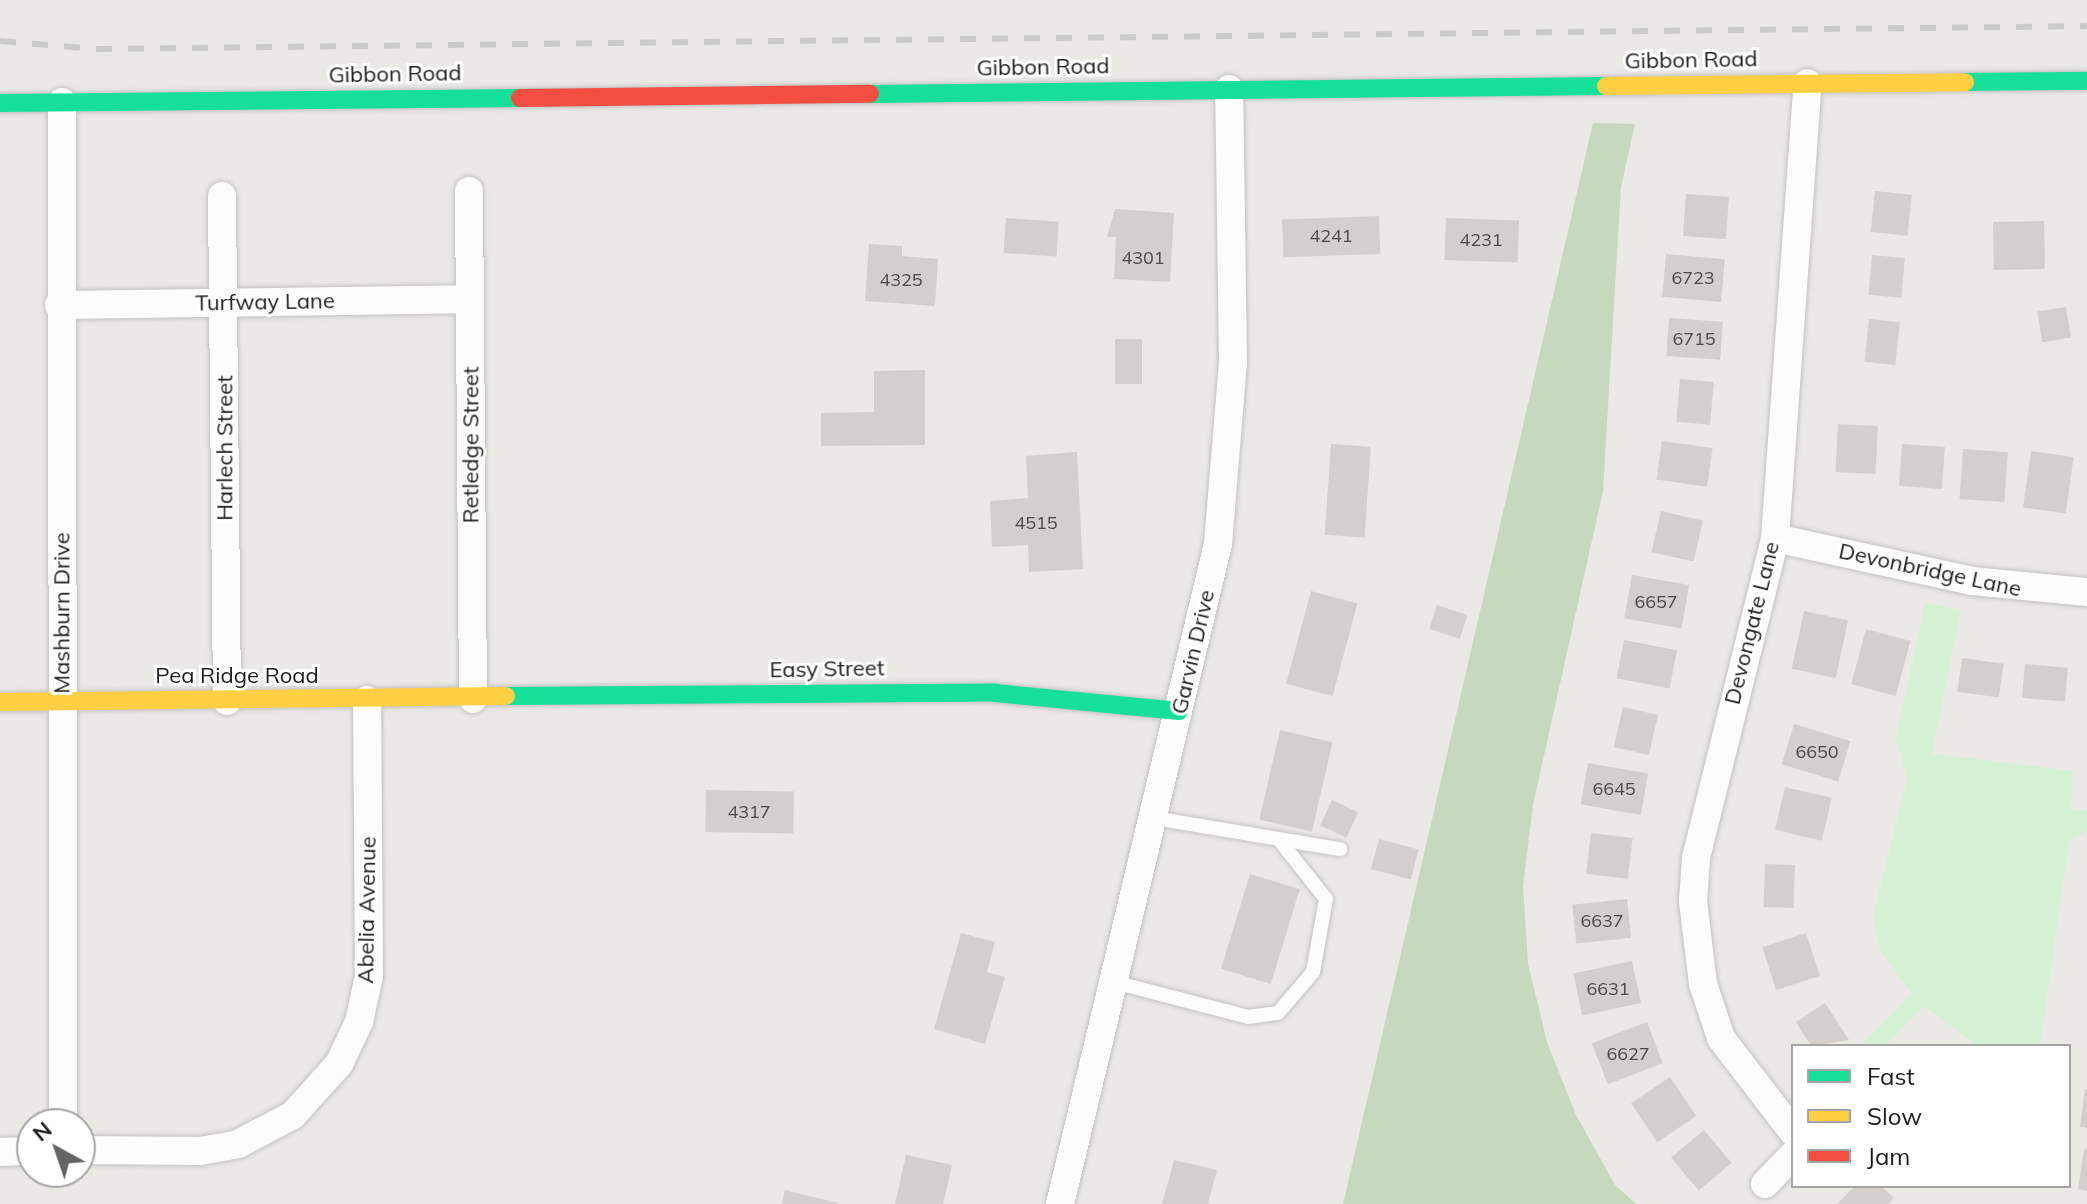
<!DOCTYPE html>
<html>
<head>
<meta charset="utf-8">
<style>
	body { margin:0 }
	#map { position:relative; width:2087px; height:1204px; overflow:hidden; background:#ebe9e6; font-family:Mulish,sans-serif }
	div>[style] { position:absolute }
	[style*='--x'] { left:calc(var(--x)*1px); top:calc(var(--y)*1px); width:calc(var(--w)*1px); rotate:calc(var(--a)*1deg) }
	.forest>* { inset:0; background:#c7d9bc }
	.park>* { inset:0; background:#d4f1d3 }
	.building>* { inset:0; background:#d2cfcd; transform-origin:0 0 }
	.roads { filter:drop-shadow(0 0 2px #c4c3c2) drop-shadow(0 0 2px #c4c3c2) }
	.lane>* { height:14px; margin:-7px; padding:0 7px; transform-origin:7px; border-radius:7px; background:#fcfcfb }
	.street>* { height:28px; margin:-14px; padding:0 14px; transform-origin:14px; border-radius:14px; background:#fcfcfb }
	.fast>* { height:18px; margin:-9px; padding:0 9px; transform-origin:9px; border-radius:9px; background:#16e098 }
	.slow>* { height:18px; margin:-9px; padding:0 9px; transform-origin:9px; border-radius:9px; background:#ffcf43 }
	.jam>* { height:18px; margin:-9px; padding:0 9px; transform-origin:9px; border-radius:9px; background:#f24e42 }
	.rail>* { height:6px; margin-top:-3px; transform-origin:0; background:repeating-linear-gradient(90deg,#cacac9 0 16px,transparent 0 32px) }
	span { translate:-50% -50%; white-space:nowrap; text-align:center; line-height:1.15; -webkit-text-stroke:6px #fff; paint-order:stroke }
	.number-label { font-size:18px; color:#4a4a49 }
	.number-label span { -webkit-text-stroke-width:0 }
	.street-label { font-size:22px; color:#1d1d1d }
	.legend { position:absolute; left:1791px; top:1044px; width:280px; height:144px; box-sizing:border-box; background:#fff; border:2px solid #a5a5a5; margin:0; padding:10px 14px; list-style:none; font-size:24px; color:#1d1d1d }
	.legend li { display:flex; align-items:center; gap:16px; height:40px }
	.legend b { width:40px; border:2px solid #a5a5a5 }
	.north { position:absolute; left:16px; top:1108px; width:80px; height:80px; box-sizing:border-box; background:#fff; border:2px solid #a5a5a5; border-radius:50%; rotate:320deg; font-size:22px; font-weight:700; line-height:32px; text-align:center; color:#1d1d1d }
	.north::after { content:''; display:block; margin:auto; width:28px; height:36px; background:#656463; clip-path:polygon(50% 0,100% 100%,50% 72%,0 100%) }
</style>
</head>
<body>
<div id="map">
	<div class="forest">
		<div style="clip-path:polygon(1593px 123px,1635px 124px,1621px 187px,1603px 491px,1533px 805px,1523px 886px,1528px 964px,1547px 1042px,1576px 1115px,1615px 1185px,1636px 1204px,1343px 1204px)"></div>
	</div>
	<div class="park">
		<div style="clip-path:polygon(1925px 603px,1961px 610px,1932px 754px,2073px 771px,2071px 809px,2087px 810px,2087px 831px,2069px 841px,2040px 1046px,1977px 1046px,1924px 1006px,1885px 1046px,1863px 1043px,1912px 994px,1880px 950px,1873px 916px,1907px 779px,1896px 737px)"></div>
	</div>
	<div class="building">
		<div style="left:1875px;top:191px;width:37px;height:41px;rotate:6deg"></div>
		<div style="left:1686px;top:194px;width:43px;height:42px;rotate:4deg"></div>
		<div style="clip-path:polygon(1115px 209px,1174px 213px,1170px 282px,1114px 279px,1116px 237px,1107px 237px)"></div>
		<div style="left:1379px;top:216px;width:38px;height:97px;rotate:88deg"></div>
		<div style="left:1006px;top:218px;width:53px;height:35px;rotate:4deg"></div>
		<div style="left:1446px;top:218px;width:73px;height:42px;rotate:2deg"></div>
		<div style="left:2044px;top:221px;width:48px;height:51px;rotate:89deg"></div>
		<div style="clip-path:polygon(869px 244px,902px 246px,902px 256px,938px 259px,935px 306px,865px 301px)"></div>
		<div style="left:1666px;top:254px;width:59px;height:43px;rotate:5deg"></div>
		<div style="left:1872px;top:255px;width:33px;height:40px;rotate:5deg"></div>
		<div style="left:2066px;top:307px;width:31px;height:29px;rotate:81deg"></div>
		<div style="left:1669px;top:318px;width:54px;height:38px;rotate:4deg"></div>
		<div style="left:1869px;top:319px;width:31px;height:43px;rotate:6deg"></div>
		<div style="left:1115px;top:339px;width:27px;height:45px"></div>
		<div style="clip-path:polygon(925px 370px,925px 445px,821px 446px,821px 413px,874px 412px,874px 371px)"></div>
		<div style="left:1680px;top:379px;width:34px;height:43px;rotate:5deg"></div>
		<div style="left:1838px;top:424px;width:40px;height:48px;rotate:3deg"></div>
		<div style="left:1662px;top:441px;width:51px;height:39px;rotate:8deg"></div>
		<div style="left:1331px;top:444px;width:40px;height:91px;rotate:4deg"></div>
		<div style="left:1902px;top:444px;width:43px;height:42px;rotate:4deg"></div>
		<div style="left:1963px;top:449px;width:45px;height:50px;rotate:4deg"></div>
		<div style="left:2031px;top:451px;width:43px;height:57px;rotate:8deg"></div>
		<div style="clip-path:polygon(1077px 452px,1083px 569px,1029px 572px,1028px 545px,992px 547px,990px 501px,1028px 498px,1026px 456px)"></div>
		<div style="left:1661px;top:511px;width:43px;height:42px;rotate:13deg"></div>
		<div style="left:1632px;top:575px;width:58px;height:44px;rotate:10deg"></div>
		<div style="left:1311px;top:591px;width:48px;height:96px;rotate:15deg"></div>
		<div style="left:1437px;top:605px;width:32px;height:25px;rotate:18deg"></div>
		<div style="left:1804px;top:611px;width:45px;height:59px;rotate:12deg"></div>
		<div style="left:1866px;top:629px;width:46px;height:57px;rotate:15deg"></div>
		<div style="left:1624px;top:640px;width:54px;height:39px;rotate:11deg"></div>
		<div style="left:1962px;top:658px;width:42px;height:34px;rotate:8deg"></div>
		<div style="left:2025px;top:664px;width:43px;height:34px;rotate:5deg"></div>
		<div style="left:1623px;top:707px;width:36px;height:41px;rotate:13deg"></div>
		<div style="left:1794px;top:724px;width:59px;height:42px;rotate:17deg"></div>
		<div style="left:1280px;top:730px;width:54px;height:92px;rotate:13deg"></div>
		<div style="left:1588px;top:763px;width:61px;height:42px;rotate:10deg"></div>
		<div style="left:1785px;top:787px;width:48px;height:44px;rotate:13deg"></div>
		<div style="left:706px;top:790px;width:88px;height:42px;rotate:1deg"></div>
		<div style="left:1332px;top:800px;width:29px;height:28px;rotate:25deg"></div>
		<div style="left:1591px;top:833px;width:42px;height:41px;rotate:7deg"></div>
		<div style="left:1379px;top:839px;width:41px;height:31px;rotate:15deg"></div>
		<div style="left:1765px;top:864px;width:30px;height:43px;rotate:2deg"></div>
		<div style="left:1250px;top:874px;width:52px;height:99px;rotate:17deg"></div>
		<div style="left:1627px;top:899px;width:39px;height:55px;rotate:84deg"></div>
		<div style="clip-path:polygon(961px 933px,995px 942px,987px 972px,1005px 977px,985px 1044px,934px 1029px)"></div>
		<div style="left:1806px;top:933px;width:45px;height:46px;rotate:72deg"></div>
		<div style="left:1632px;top:961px;width:43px;height:60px;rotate:78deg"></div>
		<div style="clip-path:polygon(1825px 1003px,1849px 1040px,1811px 1046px,1796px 1022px)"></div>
		<div style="left:1647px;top:1022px;width:44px;height:59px;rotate:69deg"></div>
		<div style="left:1670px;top:1077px;width:47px;height:47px;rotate:56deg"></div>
		<div style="clip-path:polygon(2085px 1089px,2087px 1089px,2087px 1128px,2080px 1127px)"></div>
		<div style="left:1704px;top:1130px;width:43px;height:43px;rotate:50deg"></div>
		<div style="clip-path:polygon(2084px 1149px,2087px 1150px,2087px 1191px,2078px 1189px)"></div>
		<div style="clip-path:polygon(906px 1155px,952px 1165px,943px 1204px,895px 1204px)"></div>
		<div style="clip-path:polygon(1174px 1160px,1217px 1170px,1208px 1204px,1162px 1204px)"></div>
		<div style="clip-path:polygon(1855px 1186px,1881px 1186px,1894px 1198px,1888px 1204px,1837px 1204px)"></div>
		<div style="clip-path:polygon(785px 1190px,838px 1203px,838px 1204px,782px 1204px)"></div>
	</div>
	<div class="roads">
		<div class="lane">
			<div style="--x:1154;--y:818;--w:189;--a:9.5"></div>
			<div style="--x:1114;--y:982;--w:138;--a:14.6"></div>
			<div style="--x:1248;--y:1017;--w:30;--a:-8"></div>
			<div style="--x:1278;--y:1013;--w:54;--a:-49.5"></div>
			<div style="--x:1313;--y:972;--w:74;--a:-79.9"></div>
			<div style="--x:1326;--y:899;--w:74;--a:-128.4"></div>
		</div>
		<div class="street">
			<div style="--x:62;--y:102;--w:1022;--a:89.94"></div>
			<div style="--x:469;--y:191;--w:508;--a:89.55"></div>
			<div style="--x:222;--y:196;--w:505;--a:89.43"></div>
			<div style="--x:59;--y:305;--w:411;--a:-0.8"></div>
			<div style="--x:1775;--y:538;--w:202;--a:12.3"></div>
			<div style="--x:1972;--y:581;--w:116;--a:5.5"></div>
			<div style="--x:1793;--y:1132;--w:118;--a:-127.5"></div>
			<div style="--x:1721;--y:1038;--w:57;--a:-108.4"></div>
			<div style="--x:1703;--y:984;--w:84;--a:-96.9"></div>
			<div style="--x:1693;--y:901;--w:43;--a:-86"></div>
			<div style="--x:1696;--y:858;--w:330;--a:-76.1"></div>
			<div style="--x:1775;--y:538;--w:456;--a:-85.9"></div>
			<div style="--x:80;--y:1150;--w:120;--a:0.5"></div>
			<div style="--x:200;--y:1151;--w:39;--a:-10"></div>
			<div style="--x:238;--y:1144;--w:62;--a:-27.8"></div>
			<div style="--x:293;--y:1115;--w:69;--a:-48"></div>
			<div style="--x:339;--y:1064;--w:47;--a:-64.5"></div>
			<div style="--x:359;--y:1022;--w:47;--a:-77.7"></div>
			<div style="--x:369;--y:976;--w:276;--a:-90.4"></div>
			<div style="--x:0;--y:1152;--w:32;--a:-2"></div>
			<div style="--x:1765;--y:1184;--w:40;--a:-46"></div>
			<div style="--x:1060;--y:1204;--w:679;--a:-76.54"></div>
			<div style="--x:1218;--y:544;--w:182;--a:-85.3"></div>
			<div style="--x:1233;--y:363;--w:274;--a:-90.8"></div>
		</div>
		<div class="fast">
			<div style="--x:1965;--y:82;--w:122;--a:-0.5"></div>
			<div style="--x:870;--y:94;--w:736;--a:-0.62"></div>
			<div style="--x:0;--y:103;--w:520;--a:-0.55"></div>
			<div style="--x:506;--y:696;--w:489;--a:-0.4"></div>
			<div style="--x:995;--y:693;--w:185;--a:5.6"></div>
		</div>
		<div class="slow">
			<div style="--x:1606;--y:86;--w:359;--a:-0.6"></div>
			<div style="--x:0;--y:702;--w:506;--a:-0.68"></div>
		</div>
		<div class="jam">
			<div style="--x:520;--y:98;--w:350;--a:-0.7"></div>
		</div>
	</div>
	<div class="rail">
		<div style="--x:0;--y:41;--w:96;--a:4.8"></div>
		<div style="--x:96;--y:49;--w:1991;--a:-0.66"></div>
	</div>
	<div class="number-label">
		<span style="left:1331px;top:236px">4241</span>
		<span style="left:1481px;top:240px">4231</span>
		<span style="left:1143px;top:258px">4301</span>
		<span style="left:1693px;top:278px">6723</span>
		<span style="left:901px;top:280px">4325</span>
		<span style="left:1694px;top:339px">6715</span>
		<span style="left:1036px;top:523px">4515</span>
		<span style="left:1656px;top:602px">6657</span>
		<span style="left:1817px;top:752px">6650</span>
		<span style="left:1614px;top:789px">6645</span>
		<span style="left:749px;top:812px">4317</span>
		<span style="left:1602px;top:921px">6637</span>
		<span style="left:1608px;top:989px">6631</span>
		<span style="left:1628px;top:1054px">6627</span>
	</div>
	<div class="street-label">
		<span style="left:1691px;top:60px;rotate:-1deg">Gibbon Road</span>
		<span style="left:1043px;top:67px;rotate:-1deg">Gibbon Road</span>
		<span style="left:395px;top:74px;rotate:-1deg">Gibbon Road</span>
		<span style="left:265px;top:302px;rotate:-1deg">Turfway Lane</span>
		<span style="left:471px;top:445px;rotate:-90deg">Retledge Street</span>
		<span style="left:225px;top:448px;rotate:-90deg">Harlech Street</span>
		<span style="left:1930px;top:570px;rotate:12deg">Devonbridge Lane</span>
		<span style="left:62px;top:613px;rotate:-90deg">Mashburn Drive</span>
		<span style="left:1752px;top:623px;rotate:-76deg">Devongate Lane</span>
		<span style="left:1193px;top:652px;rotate:-77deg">Garvin Drive</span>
		<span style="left:827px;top:669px;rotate:-1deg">Easy Street</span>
		<span style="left:237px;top:676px">Pea Ridge Road</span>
		<span style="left:367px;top:910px;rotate:-89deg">Abelia Avenue</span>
	</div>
	<ul class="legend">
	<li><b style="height:10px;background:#16e098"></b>Fast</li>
	<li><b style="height:10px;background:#ffcf43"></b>Slow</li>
	<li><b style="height:10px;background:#f24e42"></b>Jam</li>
	</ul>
	<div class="north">N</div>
</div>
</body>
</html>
